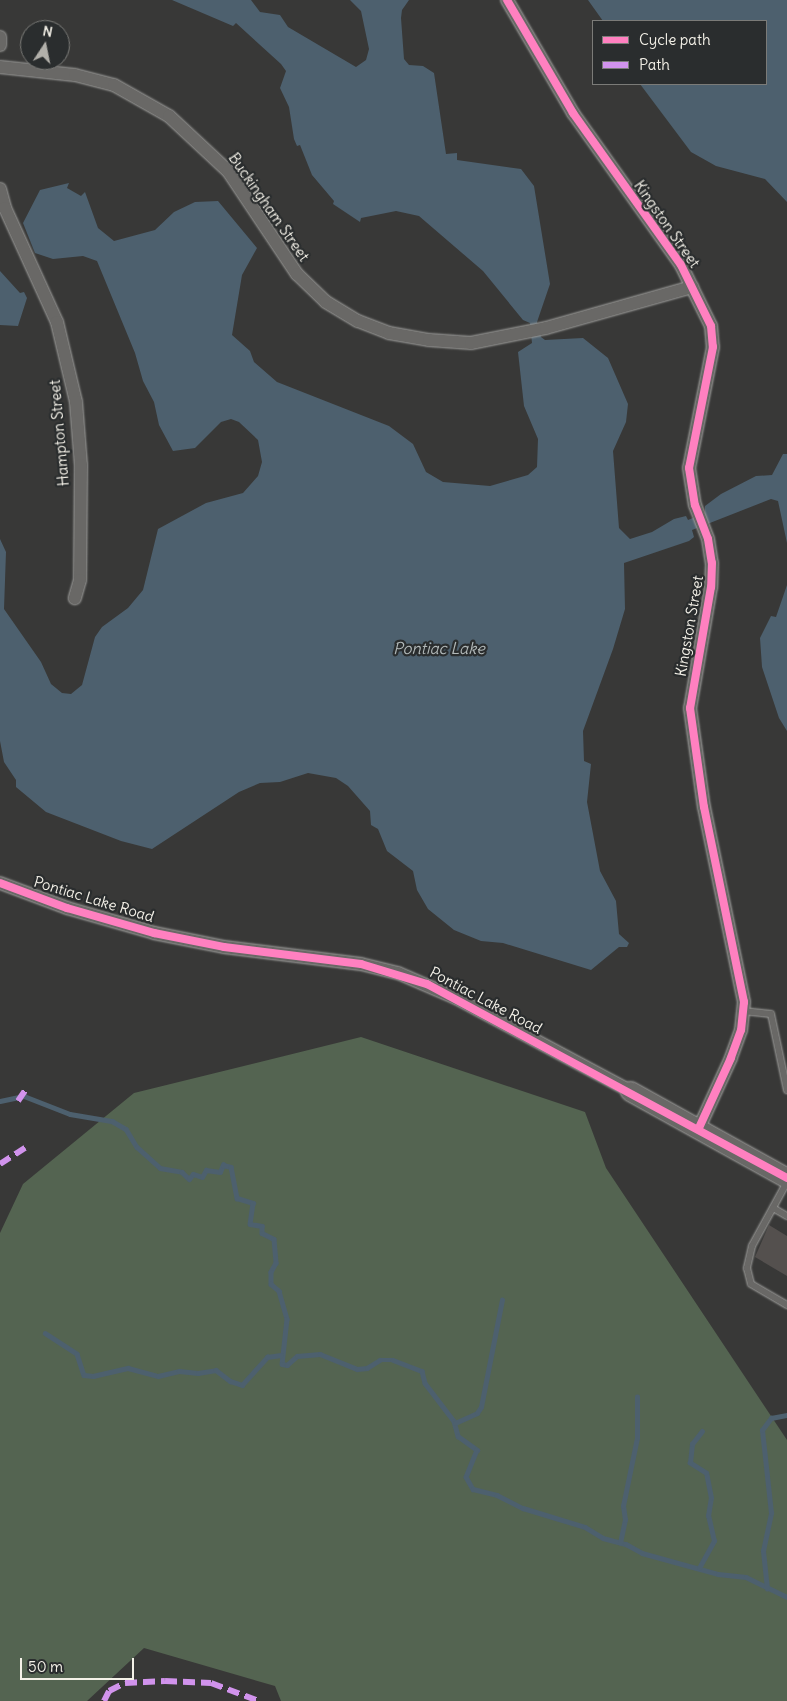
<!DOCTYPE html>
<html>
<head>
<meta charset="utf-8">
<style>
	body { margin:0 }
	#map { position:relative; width:787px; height:1701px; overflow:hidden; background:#383837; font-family:Delius,sans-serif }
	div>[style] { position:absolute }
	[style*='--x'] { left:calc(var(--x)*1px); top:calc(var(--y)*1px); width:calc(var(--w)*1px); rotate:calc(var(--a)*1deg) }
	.green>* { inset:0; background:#546451 }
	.water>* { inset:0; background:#4d606e }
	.stream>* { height:4.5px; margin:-2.25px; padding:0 2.25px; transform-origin:2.25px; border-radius:2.25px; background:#4d606e }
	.building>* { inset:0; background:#54504e }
	.roads { filter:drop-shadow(0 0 1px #9d9d9b) drop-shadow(0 0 1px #9d9d9b) }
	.lane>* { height:6px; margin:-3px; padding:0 3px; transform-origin:3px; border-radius:3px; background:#696866 }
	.street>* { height:12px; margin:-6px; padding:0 6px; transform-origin:6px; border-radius:6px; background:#696866 }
	.secondary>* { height:19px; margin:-9.5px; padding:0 9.5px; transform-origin:9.5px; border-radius:9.5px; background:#696866 }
	.quiet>* { height:6px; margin-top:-3px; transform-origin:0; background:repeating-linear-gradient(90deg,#d193ec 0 12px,transparent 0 18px) }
	.cycleway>* { height:8px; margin:-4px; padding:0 4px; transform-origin:4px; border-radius:4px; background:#ff80c0 }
	span { translate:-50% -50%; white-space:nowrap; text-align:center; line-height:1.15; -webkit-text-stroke:4.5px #2a2d2e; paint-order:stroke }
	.street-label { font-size:15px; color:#f4f1e8 }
	.water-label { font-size:16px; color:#b2b9b9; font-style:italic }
	.legend { position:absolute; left:592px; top:20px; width:175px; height:65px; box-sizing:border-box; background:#2a2d2e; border:1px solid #7b7b78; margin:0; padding:6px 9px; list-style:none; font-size:15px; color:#f4f1e8 }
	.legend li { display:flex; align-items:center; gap:10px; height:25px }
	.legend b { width:25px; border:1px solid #7b7b78 }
	.north { position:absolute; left:20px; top:20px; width:50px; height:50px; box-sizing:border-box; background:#2a2d2e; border:1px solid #7b7b78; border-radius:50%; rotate:11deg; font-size:14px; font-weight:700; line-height:20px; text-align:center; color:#f4f1e8 }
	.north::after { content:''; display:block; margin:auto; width:18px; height:22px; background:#b2b0aa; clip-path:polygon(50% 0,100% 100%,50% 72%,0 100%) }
	.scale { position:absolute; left:20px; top:1658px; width:114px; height:22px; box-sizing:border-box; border:2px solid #f4f1e8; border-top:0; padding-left:6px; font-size:15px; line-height:18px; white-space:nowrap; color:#f4f1e8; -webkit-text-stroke:4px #2a2d2e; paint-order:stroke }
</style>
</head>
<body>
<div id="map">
	<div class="green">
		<div style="clip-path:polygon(361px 1037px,585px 1112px,606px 1168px,787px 1440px,787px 1701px,281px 1701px,275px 1686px,144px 1648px,87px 1701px,0 1701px,0 1233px,23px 1184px,134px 1093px)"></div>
	</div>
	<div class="water">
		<div style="clip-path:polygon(172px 0,251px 0,260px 12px,280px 15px,288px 27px,356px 67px,366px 60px,369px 49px,361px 11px,350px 0,409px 0,402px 10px,401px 18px,404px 59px,409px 65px,423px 66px,434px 73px,446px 154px,457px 153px,457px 160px,521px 169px,534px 186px,550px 284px,537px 322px,541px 337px,545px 340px,583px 338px,608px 358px,628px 404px,626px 422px,613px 451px,619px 528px,630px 539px,652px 532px,674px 519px,686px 516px,688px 520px,705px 513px,705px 506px,721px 494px,756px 476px,772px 475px,783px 454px,787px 454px,787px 543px,778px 501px,771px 499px,692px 530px,694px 537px,689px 541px,624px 563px,625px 609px,613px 649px,583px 731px,584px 761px,591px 764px,587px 802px,597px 855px,600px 871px,616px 901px,619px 934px,629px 943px,627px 947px,619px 947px,591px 970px,503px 943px,481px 941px,454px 930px,428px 909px,417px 890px,413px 871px,387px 851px,378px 829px,371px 825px,370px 811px,348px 786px,336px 778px,308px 773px,280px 782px,260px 783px,239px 792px,152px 849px,121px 841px,46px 812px,16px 787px,16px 780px,4px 762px,0 741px,0 539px,6px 552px,4px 609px,41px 662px,51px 684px,62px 693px,71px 694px,82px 685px,95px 637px,102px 627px,128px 608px,143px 590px,158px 529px,206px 503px,243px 493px,258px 476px,262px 462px,258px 440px,239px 422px,231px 419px,221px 422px,195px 448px,173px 451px,159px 425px,154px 402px,143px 381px,135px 353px,97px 261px,83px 256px,53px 259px,35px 253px,23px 223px,40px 190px,69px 183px,67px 188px,81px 196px,85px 192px,98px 228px,114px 241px,155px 230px,174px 212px,195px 202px,218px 201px,257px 248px,242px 275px,232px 335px,250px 351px,254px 362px,277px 382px,389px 426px,413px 444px,426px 472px,443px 482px,490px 486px,528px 475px,537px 467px,538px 439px,524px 406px,518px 352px,532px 343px,530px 323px,523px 320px,483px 271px,419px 216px,396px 211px,361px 218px,360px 222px,333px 204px,334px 201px,312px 175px,300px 145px,297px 146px,294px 139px,289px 107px,280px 88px,286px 71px,281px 64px,236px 23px,233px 26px)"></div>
		<div style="clip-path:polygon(588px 0,787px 0,787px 202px,765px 179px,716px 166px,691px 152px,640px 84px,766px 84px,766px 21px,603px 21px)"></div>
		<div style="clip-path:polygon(0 271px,20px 293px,24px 292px,27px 298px,18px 326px,0 325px)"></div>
		<div style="clip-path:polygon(787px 585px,787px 731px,779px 718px,762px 667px,760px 638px,771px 616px,776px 617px)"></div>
	</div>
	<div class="stream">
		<div style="--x:0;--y:1101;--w:25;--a:-12"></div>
		<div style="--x:24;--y:1096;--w:49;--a:21.4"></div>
		<div style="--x:70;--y:1114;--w:43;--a:9.5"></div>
		<div style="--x:112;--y:1121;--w:16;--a:30"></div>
		<div style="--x:126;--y:1129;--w:21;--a:59"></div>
		<div style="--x:137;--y:1147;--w:31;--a:42"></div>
		<div style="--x:160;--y:1168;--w:22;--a:10"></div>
		<div style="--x:182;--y:1172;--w:10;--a:45"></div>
		<div style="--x:189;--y:1179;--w:6;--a:-51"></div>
		<div style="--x:193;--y:1174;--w:9;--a:18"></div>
		<div style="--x:202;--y:1177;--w:8;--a:-60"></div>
		<div style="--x:206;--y:1170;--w:14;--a:8"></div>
		<div style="--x:220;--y:1172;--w:8;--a:-67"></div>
		<div style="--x:223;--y:1165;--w:8;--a:14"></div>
		<div style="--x:231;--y:1167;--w:32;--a:79"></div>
		<div style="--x:237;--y:1198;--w:17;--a:17"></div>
		<div style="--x:253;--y:1203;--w:21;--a:98"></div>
		<div style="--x:250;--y:1224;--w:12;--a:9"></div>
		<div style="--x:262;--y:1226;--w:7;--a:90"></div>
		<div style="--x:262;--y:1233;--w:13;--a:27"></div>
		<div style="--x:274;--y:1239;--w:24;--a:85"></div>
		<div style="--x:276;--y:1263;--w:10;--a:119"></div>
		<div style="--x:271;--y:1272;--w:12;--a:90"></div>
		<div style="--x:271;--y:1284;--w:11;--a:41"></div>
		<div style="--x:279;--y:1291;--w:29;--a:74"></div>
		<div style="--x:287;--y:1319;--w:45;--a:96.3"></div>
		<div style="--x:282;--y:1364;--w:5;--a:11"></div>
		<div style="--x:287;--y:1365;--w:13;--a:-42"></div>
		<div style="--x:297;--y:1356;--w:23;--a:-5"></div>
		<div style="--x:320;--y:1354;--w:40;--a:22"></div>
		<div style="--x:357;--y:1369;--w:10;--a:-6"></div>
		<div style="--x:367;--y:1368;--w:15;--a:-32"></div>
		<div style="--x:380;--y:1360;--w:13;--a:0"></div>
		<div style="--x:393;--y:1360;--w:31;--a:21"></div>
		<div style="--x:422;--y:1371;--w:12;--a:76"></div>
		<div style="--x:425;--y:1383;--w:48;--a:52.7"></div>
		<div style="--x:454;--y:1421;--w:16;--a:75"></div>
		<div style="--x:458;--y:1436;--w:24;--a:36"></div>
		<div style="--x:477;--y:1450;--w:29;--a:112"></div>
		<div style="--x:466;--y:1477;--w:14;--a:60"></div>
		<div style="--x:473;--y:1489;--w:25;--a:14"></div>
		<div style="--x:497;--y:1495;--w:29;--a:27"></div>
		<div style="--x:523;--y:1508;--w:65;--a:17"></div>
		<div style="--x:585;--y:1527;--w:21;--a:31"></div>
		<div style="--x:603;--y:1538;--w:24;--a:15"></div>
		<div style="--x:626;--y:1544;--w:18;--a:29"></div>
		<div style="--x:642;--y:1553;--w:79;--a:15.4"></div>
		<div style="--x:718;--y:1574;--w:28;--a:6"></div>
		<div style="--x:746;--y:1577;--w:46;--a:26"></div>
		<div style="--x:45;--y:1333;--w:38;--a:33"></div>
		<div style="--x:77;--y:1354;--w:22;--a:72"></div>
		<div style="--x:84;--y:1375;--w:9;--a:6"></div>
		<div style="--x:93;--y:1376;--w:36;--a:-13"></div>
		<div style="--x:128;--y:1368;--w:31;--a:15"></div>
		<div style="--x:158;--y:1376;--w:22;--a:-13"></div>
		<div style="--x:179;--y:1371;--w:19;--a:6"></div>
		<div style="--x:198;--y:1373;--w:18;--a:-9"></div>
		<div style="--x:216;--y:1370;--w:18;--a:38"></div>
		<div style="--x:230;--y:1381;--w:13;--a:18"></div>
		<div style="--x:242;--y:1385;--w:38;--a:-48"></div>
		<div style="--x:267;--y:1357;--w:14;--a:-8"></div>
		<div style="--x:455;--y:1423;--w:24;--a:-24"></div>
		<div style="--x:477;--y:1413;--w:7;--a:-56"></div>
		<div style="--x:481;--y:1407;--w:109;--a:-78.9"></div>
		<div style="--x:620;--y:1543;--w:24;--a:-78"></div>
		<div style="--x:625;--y:1520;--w:14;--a:-98"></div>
		<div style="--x:623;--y:1506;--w:69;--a:-78.4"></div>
		<div style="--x:637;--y:1438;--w:41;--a:-90"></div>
		<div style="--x:699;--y:1568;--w:31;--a:-61"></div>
		<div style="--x:714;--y:1541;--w:26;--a:-103"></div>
		<div style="--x:708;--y:1516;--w:18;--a:-81"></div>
		<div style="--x:711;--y:1498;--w:25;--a:-101"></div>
		<div style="--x:706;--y:1473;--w:19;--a:-148"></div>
		<div style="--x:690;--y:1463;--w:19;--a:-84"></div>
		<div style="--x:692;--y:1444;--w:16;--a:-52"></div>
		<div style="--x:767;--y:1589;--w:38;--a:-96"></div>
		<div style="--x:763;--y:1551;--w:39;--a:-78"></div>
		<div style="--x:771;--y:1513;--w:83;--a:-96.2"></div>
		<div style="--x:762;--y:1430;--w:15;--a:-53"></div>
		<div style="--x:771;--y:1418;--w:16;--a:-11"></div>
	</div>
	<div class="building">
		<div style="clip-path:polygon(769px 1225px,787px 1236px,787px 1276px,755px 1257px)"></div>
	</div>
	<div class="roads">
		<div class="lane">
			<div style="--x:743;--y:1011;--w:28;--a:6"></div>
			<div style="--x:771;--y:1014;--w:78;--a:78.1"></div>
			<div style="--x:787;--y:1182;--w:73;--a:118.7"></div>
			<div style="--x:752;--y:1246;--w:23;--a:103"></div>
			<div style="--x:747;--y:1268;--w:16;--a:76"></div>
			<div style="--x:751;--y:1284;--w:42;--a:30.3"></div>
			<div style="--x:773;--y:1208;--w:16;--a:30"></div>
		</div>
		<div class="street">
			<div style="--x:507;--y:0;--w:131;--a:59.7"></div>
			<div style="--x:573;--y:113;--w:186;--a:54.6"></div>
			<div style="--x:681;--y:265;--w:68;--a:63.8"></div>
			<div style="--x:711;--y:326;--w:21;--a:85"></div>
			<div style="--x:713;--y:347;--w:123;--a:101.2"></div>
			<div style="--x:689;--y:468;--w:37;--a:81"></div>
			<div style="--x:695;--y:505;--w:36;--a:69"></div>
			<div style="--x:708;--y:539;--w:24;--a:81"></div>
			<div style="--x:712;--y:563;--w:24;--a:92"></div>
			<div style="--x:711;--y:587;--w:123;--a:99.8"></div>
			<div style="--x:690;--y:708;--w:100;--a:82"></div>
			<div style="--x:704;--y:807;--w:199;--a:78.4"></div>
			<div style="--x:744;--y:1002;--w:28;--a:96"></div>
			<div style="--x:741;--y:1030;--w:30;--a:110"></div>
			<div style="--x:731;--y:1058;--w:77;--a:114.6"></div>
			<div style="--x:0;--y:37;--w:8;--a:90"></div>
			<div style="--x:0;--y:67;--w:75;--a:6.1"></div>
			<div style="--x:75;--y:75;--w:40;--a:14.4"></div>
			<div style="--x:114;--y:85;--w:63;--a:29.4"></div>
			<div style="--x:169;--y:116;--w:81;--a:43"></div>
			<div style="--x:228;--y:171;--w:124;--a:56.2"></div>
			<div style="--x:297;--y:274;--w:40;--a:44"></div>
			<div style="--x:326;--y:302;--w:37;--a:31"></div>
			<div style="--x:358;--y:321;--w:33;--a:21"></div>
			<div style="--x:389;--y:333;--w:41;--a:9.9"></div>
			<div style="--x:429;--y:340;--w:42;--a:4.1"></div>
			<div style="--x:471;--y:343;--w:76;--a:-11.3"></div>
			<div style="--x:546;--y:328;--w:152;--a:-15.7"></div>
			<div style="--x:0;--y:189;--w:20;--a:75"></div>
			<div style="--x:5;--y:208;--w:125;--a:65.5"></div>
			<div style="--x:57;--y:322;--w:82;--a:76.6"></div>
			<div style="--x:76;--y:402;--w:63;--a:85.5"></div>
			<div style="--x:81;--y:465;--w:115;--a:90.5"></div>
			<div style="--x:80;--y:580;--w:19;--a:106"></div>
			<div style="--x:0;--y:883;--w:72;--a:20.5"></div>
			<div style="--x:67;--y:908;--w:91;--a:16"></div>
			<div style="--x:154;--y:933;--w:71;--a:11.3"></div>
			<div style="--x:224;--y:947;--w:138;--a:7.1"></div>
			<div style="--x:361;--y:964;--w:38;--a:14"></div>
			<div style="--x:398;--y:973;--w:63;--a:23.3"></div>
			<div style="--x:456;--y:998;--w:197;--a:28.1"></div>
		</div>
		<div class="secondary">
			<div style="--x:630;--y:1091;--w:179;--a:29"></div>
		</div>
	</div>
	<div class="quiet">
		<div style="--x:18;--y:1101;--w:14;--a:-56"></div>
		<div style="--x:0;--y:1164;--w:30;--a:-33"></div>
		<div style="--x:104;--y:1701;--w:11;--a:-63"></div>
		<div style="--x:109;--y:1691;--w:18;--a:-27"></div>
		<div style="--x:125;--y:1683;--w:40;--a:-2.9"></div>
		<div style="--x:165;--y:1681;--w:46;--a:2.5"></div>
		<div style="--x:211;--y:1683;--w:51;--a:20.6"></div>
	</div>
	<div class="cycleway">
		<div style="--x:507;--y:0;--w:131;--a:59.7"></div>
		<div style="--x:573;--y:113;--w:186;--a:54.6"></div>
		<div style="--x:681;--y:265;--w:68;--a:63.8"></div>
		<div style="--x:711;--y:326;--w:21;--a:85"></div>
		<div style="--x:713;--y:347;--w:123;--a:101.2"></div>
		<div style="--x:689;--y:468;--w:37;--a:81"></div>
		<div style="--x:695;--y:505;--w:36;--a:69"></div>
		<div style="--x:708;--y:539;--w:24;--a:81"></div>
		<div style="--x:712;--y:563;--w:24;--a:92"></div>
		<div style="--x:711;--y:587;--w:123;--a:99.8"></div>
		<div style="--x:690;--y:708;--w:100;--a:82"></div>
		<div style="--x:704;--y:807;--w:199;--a:78.4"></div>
		<div style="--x:744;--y:1002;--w:28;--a:96"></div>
		<div style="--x:741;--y:1030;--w:30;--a:110"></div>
		<div style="--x:731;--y:1058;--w:77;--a:114.6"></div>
		<div style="--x:0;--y:883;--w:72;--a:20.5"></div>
		<div style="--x:67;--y:908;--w:91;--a:16"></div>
		<div style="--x:154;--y:933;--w:71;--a:11.3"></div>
		<div style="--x:224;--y:947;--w:138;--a:7.1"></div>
		<div style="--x:361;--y:964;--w:69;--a:16.9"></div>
		<div style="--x:427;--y:984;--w:409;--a:28.3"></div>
	</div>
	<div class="street-label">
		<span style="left:269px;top:207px;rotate:55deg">Buckingham Street</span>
		<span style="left:667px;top:224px;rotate:55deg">Kingston Street</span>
		<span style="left:59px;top:433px;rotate:-95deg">Hampton Street</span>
		<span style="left:689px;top:626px;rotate:-80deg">Kingston Street</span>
		<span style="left:94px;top:899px;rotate:17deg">Pontiac Lake Road</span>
		<span style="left:486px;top:1000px;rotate:28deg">Pontiac Lake Road</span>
	</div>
	<div class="water-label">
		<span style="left:439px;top:648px">Pontiac Lake</span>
	</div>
	<ul class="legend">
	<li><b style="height:6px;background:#ff80c0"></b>Cycle path</li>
	<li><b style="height:6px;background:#d193ec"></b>Path</li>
	</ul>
	<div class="north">N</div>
	<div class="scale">50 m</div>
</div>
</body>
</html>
